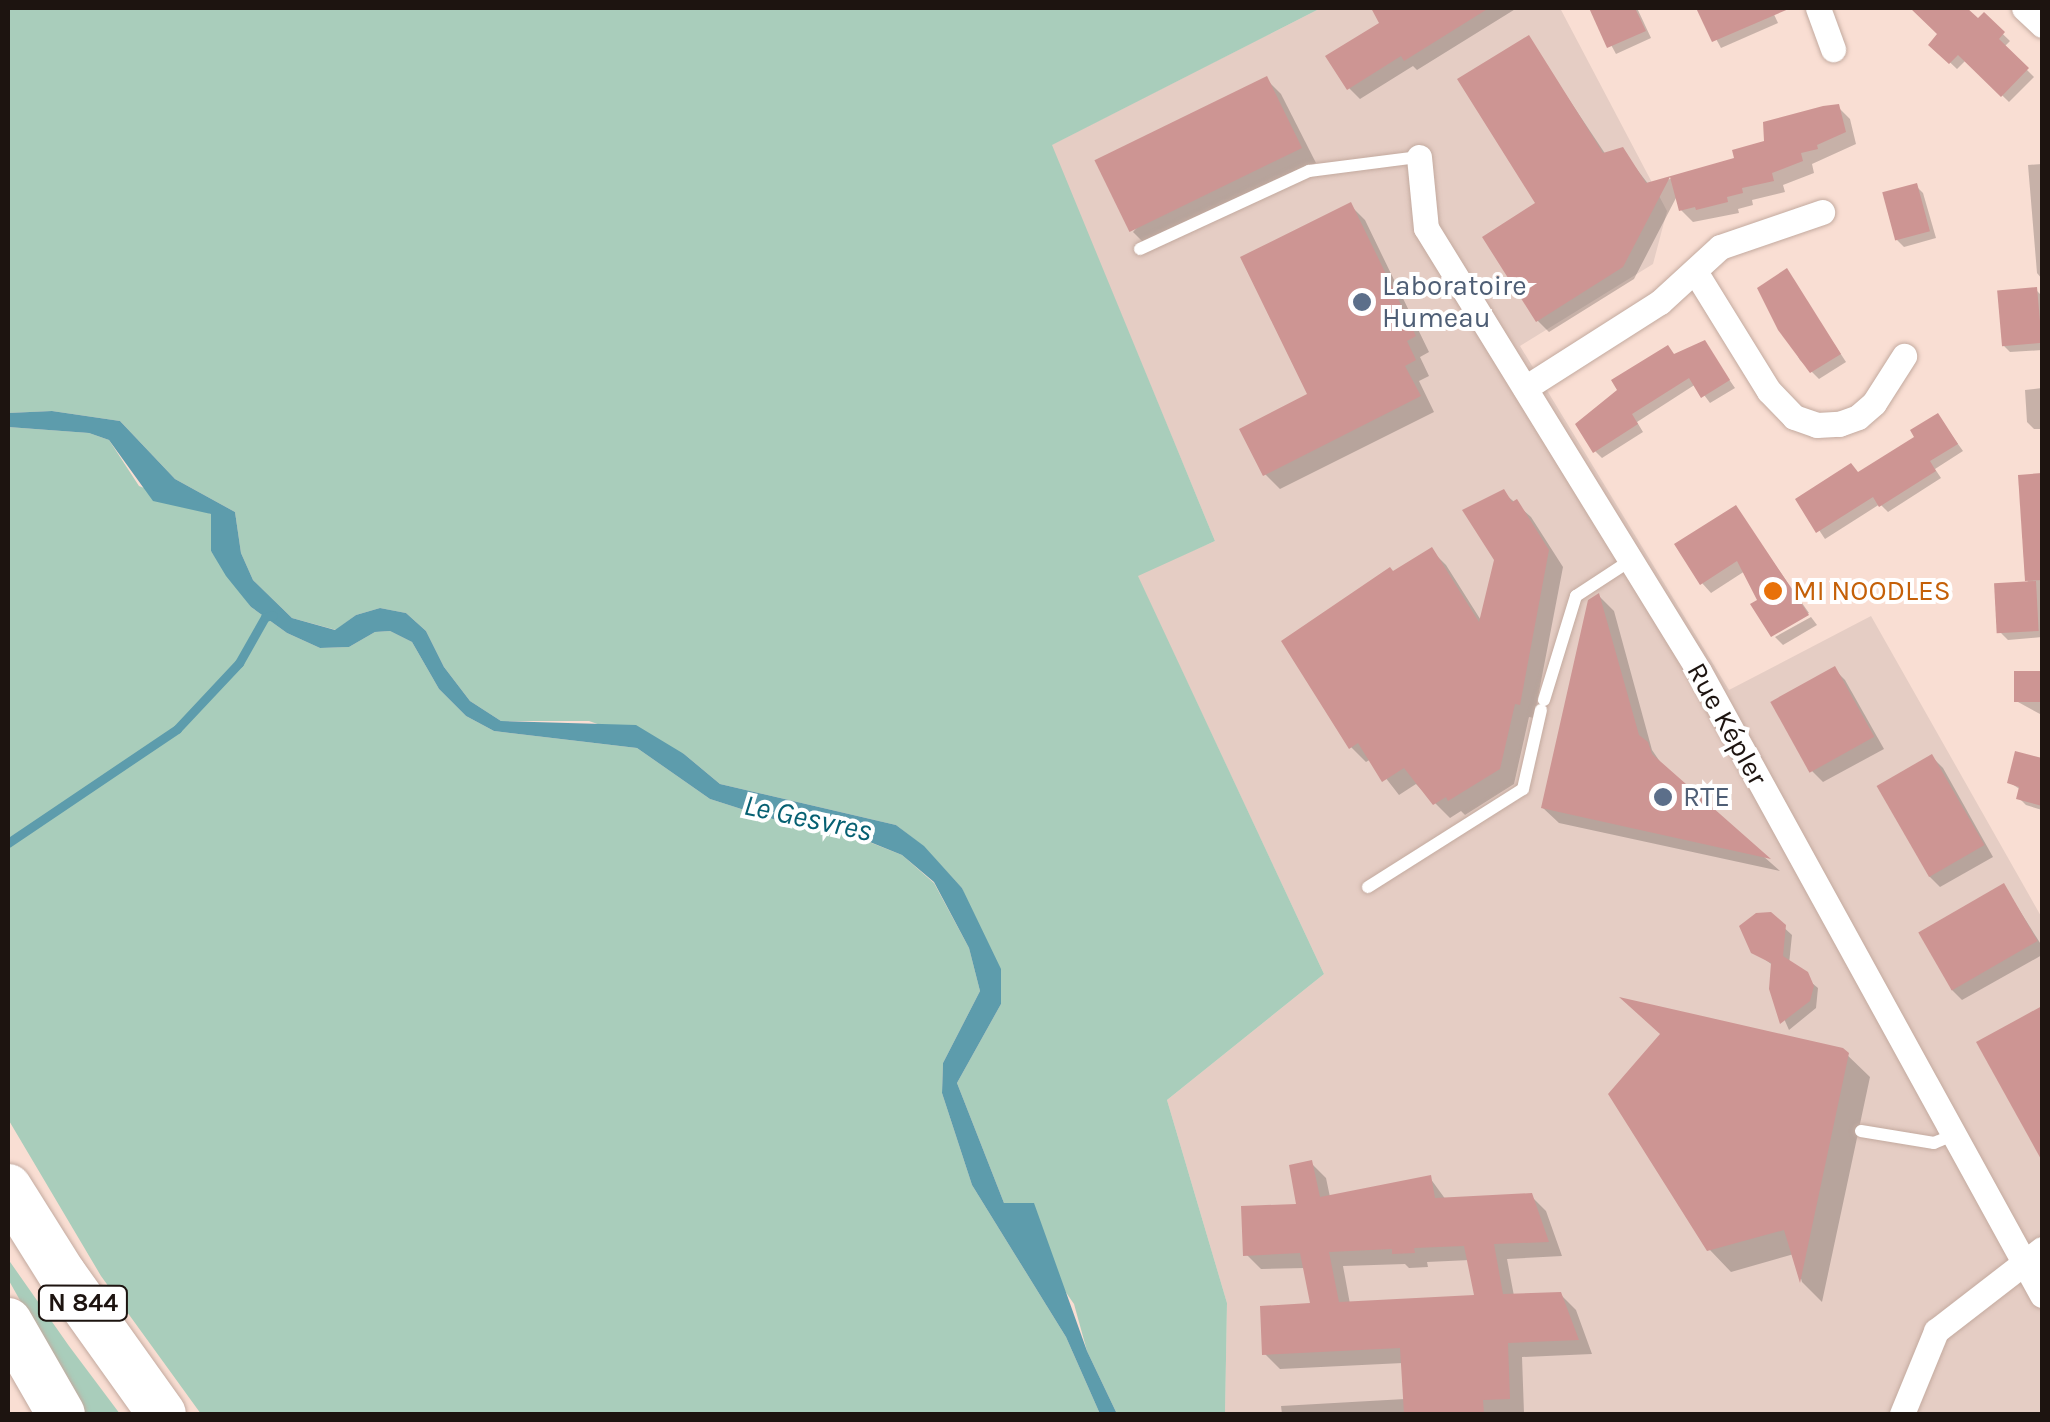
<!DOCTYPE html>
<html>
<head>
<meta charset="utf-8">
<style>
	body { margin:0 }
	#map { position:relative; width:2050px; height:1422px; overflow:hidden; background:#f9ded3; font-family:Karla,sans-serif }
	div>[style] { position:absolute }
	[style*='--x'] { left:calc(var(--x)*1px); top:calc(var(--y)*1px); width:calc(var(--w)*1px); rotate:calc(var(--a)*1deg) }
	.commercial>* { inset:0; background:#e5cdc4 }
	.green>* { inset:0; background:#a9cdbb }
	.water>* { inset:0; background:#5d9cac }
	.shadow>* { inset:0; background:#0003 }
	.stream>* { height:9px; margin:-4.5px; padding:0 4.5px; transform-origin:4.5px; border-radius:4.5px; background:#5d9cac }
	.building>* { inset:0; background:#cd9593; transform-origin:0 0 }
	.roads { filter:drop-shadow(0 0 2px #c3aa9f) drop-shadow(0 0 2px #c3aa9f) }
	.lane>* { height:12px; margin:-6px; padding:0 6px; transform-origin:6px; border-radius:6px; background:#fff }
	.street>* { height:25px; margin:-12.5px; padding:0 12.5px; transform-origin:12.5px; border-radius:12.5px; background:#fff }
	.highway>* { height:48px; margin:-24px; padding:0 24px; transform-origin:24px; border-radius:24px; background:#fff }
	.dots>* { width:28px; height:28px; translate:-50% -50%; box-sizing:border-box; border:5px solid #fff; border-radius:50% }
	span { translate:-50% -50%; white-space:nowrap; text-align:center; line-height:1.15; -webkit-text-stroke:8px #fff; paint-order:stroke }
	.shield-label span { padding:2px 8px; background:#fff; border:2px solid; border-radius:8px; -webkit-text-stroke-width:0 }
	.shield-label { font-size:25px; color:#1d1410; font-weight:700 }
	.service-label { font-size:28px; color:#4e5e75 }
	.left { translate:0 -50%; text-align:left }
	.food-label { font-size:28px; color:#c56008 }
	.street-label { font-size:28px; color:#1d1410 }
	.water-label { font-size:30px; color:#066072; font-style:italic }
	.frame { position:absolute; inset:0; border:10px solid #1d1410; pointer-events:none }
</style>
</head>
<body>
<div id="map">
	<div class="commercial">
		<div style="clip-path:polygon(1321px 8px,1560px 8px,1667px 211px,1653px 264px,1520px 346px,1729px 690px,1871px 616px,2042px 918px,2042px 1414px,1225px 1414px,1227px 1303px,1167px 1100px,1324px 974px,1137px 575px,1215px 541px,1051px 145px)"></div>
	</div>
	<div class="green">
		<div style="clip-path:polygon(8px 8px,1321px 8px,1052px 145px,1215px 541px,1138px 576px,1324px 974px,1167px 1100px,1227px 1303px,1225px 1414px,1117px 1414px,1087px 1351px,1074px 1304px,1004px 1203px,957px 1083px,1001px 1004px,962px 888px,923px 846px,896px 825px,720px 784px,684px 754px,589px 721px,501px 721px,470px 701px,444px 667px,426px 631px,406px 613px,380px 608px,356px 615px,336px 630px,292px 618px,253px 580px,241px 553px,235px 512px,175px 479px,120px 421px,52px 411px,8px 413px)"></div>
		<div style="clip-path:polygon(8px 427px,89px 433px,109px 440px,139px 486px,211px 514px,211px 551px,251px 607px,287px 633px,320px 648px,349px 647px,375px 632px,390px 631px,412px 642px,439px 689px,466px 716px,494px 731px,637px 748px,710px 799px,779px 821px,859px 838px,902px 855px,934px 883px,969px 948px,980px 991px,943px 1063px,942px 1093px,972px 1185px,1066px 1337px,1100px 1414px,201px 1414px,101px 1276px,8px 1119px)"></div>
		<div style="clip-path:polygon(8px 1259px,69px 1346px,120px 1414px,84px 1414px,8px 1279px)"></div>
	</div>
	<div class="water">
		<div style="clip-path:polygon(52px 411px,120px 421px,175px 479px,235px 512px,241px 553px,253px 580px,292px 618px,335px 630px,356px 615px,380px 608px,406px 613px,426px 631px,444px 667px,470px 701px,501px 721px,636px 725px,684px 754px,720px 784px,896px 825px,924px 846px,962px 888px,1001px 969px,1001px 1004px,957px 1083px,1004px 1203px,1034px 1203px,1087px 1351px,1117px 1414px,1100px 1414px,1066px 1337px,972px 1185px,942px 1093px,943px 1063px,980px 991px,969px 948px,934px 882px,902px 855px,860px 838px,779px 821px,710px 799px,637px 748px,494px 731px,466px 716px,439px 689px,412px 642px,390px 631px,375px 632px,349px 647px,320px 648px,287px 633px,251px 607px,226px 576px,211px 551px,211px 514px,153px 501px,109px 440px,89px 433px,8px 427px,8px 413px)"></div>
	</div>
	<div class="shadow">
		<div style="clip-path:polygon(1385px 8px,1517px 8px,1417px 70px,1413px 66px,1360px 99px,1349px 88px,1383px 23px,1377px 13px)"></div>
		<div style="clip-path:polygon(1591px 8px,1637px 8px,1651px 38px,1616px 54px)"></div>
		<div style="clip-path:polygon(1710px 8px,1771px 8px,1778px 23px,1721px 48px,1701px 11px)"></div>
		<div style="clip-path:polygon(1934px 8px,1963px 8px,1978px 22px,1984px 16px,2010px 41px,2004px 47px,2034px 77px,2009px 102px,1966px 60px,1957px 69px,1939px 52px,1941px 34px,1924px 18px)"></div>
		<div style="clip-path:polygon(1528px 38px,1606px 155px,1622px 150px,1649px 185px,1737px 160px,1838px 107px,1850px 119px,1856px 144px,1812px 164px,1814px 173px,1783px 185px,1785px 192px,1752px 200px,1753px 205px,1738px 209px,1739px 213px,1693px 222px,1681px 210px,1677px 196px,1634px 279px,1549px 332px,1537px 320px,1539px 203px)"></div>
		<div style="clip-path:polygon(1266px 79px,1281px 94px,1316px 163px,1148px 247px,1133px 232px)"></div>
		<div style="clip-path:polygon(2042px 164px,2042px 279px,2037px 273px,2028px 165px)"></div>
		<div style="clip-path:polygon(1916px 186px,1923px 193px,1936px 238px,1904px 247px,1897px 240px)"></div>
		<div style="clip-path:polygon(1350px 205px,1365px 220px,1429px 352px,1420px 357px,1429px 376px,1419px 381px,1434px 412px,1280px 489px,1265px 474px,1311px 396px)"></div>
		<div style="clip-path:polygon(1787px 272px,1846px 362px,1819px 379px,1800px 360px,1760px 289px)"></div>
		<div style="clip-path:polygon(2036px 290px,2042px 296px,2042px 350px,2010px 352px,2003px 345px)"></div>
		<div style="clip-path:polygon(1704px 343px,1735px 388px,1710px 403px,1696px 384px,1637px 422px,1643px 432px,1602px 458px,1595px 451px,1675px 356px)"></div>
		<div style="clip-path:polygon(2042px 388px,2042px 429px,2034px 429px,2027px 422px,2025px 390px)"></div>
		<div style="clip-path:polygon(1938px 416px,1963px 451px,1935px 469px,1941px 478px,1888px 512px,1880px 504px,1825px 539px,1799px 500px,1859px 474px,1918px 438px)"></div>
		<div style="clip-path:polygon(2042px 475px,2042px 637px,2008px 640px,2001px 633px,2028px 585px,2020px 478px)"></div>
		<div style="clip-path:polygon(1503px 492px,1531px 517px,1563px 567px,1534px 718px,1529px 717px,1514px 784px,1465px 815px,1461px 811px,1450px 818px,1416px 784px,1399px 795px,1371px 759px,1366px 762px,1351px 747px,1393px 574px,1431px 550px,1446px 565px,1482px 622px,1496px 559px)"></div>
		<div style="clip-path:polygon(1736px 509px,1809px 613px,1772px 633px,1745px 571px,1711px 593px,1702px 583px)"></div>
		<div style="clip-path:polygon(1599px 596px,1614px 611px,1652px 750px,1665px 769px,1780px 871px,1559px 823px,1543px 808px)"></div>
		<div style="clip-path:polygon(1811px 617px,1817px 625px,1783px 645px,1775px 637px)"></div>
		<div style="clip-path:polygon(1834px 669px,1845px 680px,1884px 749px,1823px 782px,1812px 771px)"></div>
		<div style="clip-path:polygon(2042px 673px,2042px 714px,2040px 714px,2018px 702px,2017px 676px)"></div>
		<div style="clip-path:polygon(2017px 754px,2042px 761px,2042px 810px,2026px 805px,2019px 798px,2021px 790px,2009px 782px)"></div>
		<div style="clip-path:polygon(1932px 757px,1943px 768px,1993px 857px,1940px 887px,1929px 876px)"></div>
		<div style="clip-path:polygon(2004px 886px,2042px 946px,2042px 955px,1962px 1000px,1951px 989px)"></div>
		<div style="clip-path:polygon(1770px 915px,1792px 935px,1789px 964px,1818px 988px,1816px 1008px,1789px 1030px,1771px 989px,1774px 966px,1753px 951px)"></div>
		<div style="clip-path:polygon(2042px 1009px,2042px 1156px,1979px 1043px)"></div>
		<div style="clip-path:polygon(1663px 1035px,1842px 1050px,1870px 1077px,1822px 1302px,1802px 1282px,1794px 1254px,1731px 1272px,1709px 1249px)"></div>
		<div style="clip-path:polygon(evenodd,1311px 1163px,1326px 1178px,1330px 1197px,1430px 1178px,1446px 1200px,1531px 1196px,1546px 1211px,1562px 1256px,1507px 1259px,1514px 1296px,1560px 1294px,1576px 1310px,1592px 1354px,1522px 1357px,1524px 1413px,1282px 1414px,1281px 1406px,1405px 1399px,1403px 1363px,1280px 1369px,1265px 1354px,1313px 1305px,1305px 1268px,1261px 1269px,1246px 1254px,1299px 1207px,1311px 1163px,1470px 1260px,1477px 1298px,1350px 1304px,1343px 1266px,1405px 1264px,1409px 1268px,1428px 1267px,1427px 1262px,1470px 1260px)"></div>
	</div>
	<div class="stream">
		<div style="--x:8;--y:843;--w:204;--a:-34"></div>
		<div style="--x:177;--y:729;--w:91;--a:-46.8"></div>
		<div style="--x:239;--y:663;--w:53;--a:-60.5"></div>
		<div style="--x:265;--y:617;--w:8;--a:-14"></div>
	</div>
	<div class="building">
		<div style="clip-path:polygon(1371px 8px,1489px 8px,1404px 61px,1401px 56px,1347px 90px,1325px 56px,1379px 23px)"></div>
		<div style="clip-path:polygon(1589px 8px,1635px 8px,1646px 31px,1607px 48px)"></div>
		<div style="clip-path:polygon(1696px 8px,1791px 8px,1712px 42px)"></div>
		<div style="clip-path:polygon(1910px 8px,1967px 8px,1978px 18px,1984px 12px,2005px 32px,1999px 39px,2029px 68px,2001px 97px,1958px 55px,1949px 64px,1928px 45px,1937px 34px)"></div>
		<div style="clip-path:polygon(1529px 35px,1603px 153px,1623px 147px,1646px 183px,1734px 158px,1732px 150px,1764px 141px,1763px 122px,1823px 106px,1839px 104px,1846px 132px,1817px 145px,1818px 149px,1801px 153px,1803px 161px,1772px 173px,1774px 181px,1742px 188px,1743px 193px,1727px 197px,1728px 202px,1696px 210px,1695px 207px,1679px 211px,1670px 177px,1623px 267px,1536px 322px,1482px 237px,1535px 203px,1457px 79px)"></div>
		<div style="left:1267px;top:76px;width:80px;height:192px;rotate:64deg"></div>
		<div style="left:1917px;top:183px;width:50px;height:36px;rotate:75deg"></div>
		<div style="clip-path:polygon(1351px 202px,1416px 336px,1407px 341px,1416px 360px,1405px 366px,1421px 396px,1263px 476px,1239px 429px,1307px 394px,1240px 257px)"></div>
		<div style="clip-path:polygon(1787px 268px,1841px 354px,1810px 373px,1778px 330px,1757px 288px)"></div>
		<div style="left:2037px;top:287px;width:56px;height:40px;rotate:85deg"></div>
		<div style="clip-path:polygon(1705px 340px,1730px 380px,1701px 398px,1689px 378px,1632px 414px,1638px 424px,1593px 453px,1575px 424px,1617px 390px,1611px 380px,1668px 345px,1674px 354px)"></div>
		<div style="clip-path:polygon(1938px 413px,1958px 444px,1930px 461px,1936px 471px,1879px 507px,1873px 497px,1816px 533px,1795px 499px,1851px 463px,1858px 472px,1914px 437px,1910px 430px)"></div>
		<div style="clip-path:polygon(2042px 473px,2042px 580px,2025px 581px,2018px 475px)"></div>
		<div style="clip-path:polygon(1504px 489px,1512px 502px,1517px 499px,1549px 550px,1520px 705px,1515px 704px,1500px 769px,1448px 801px,1446px 797px,1433px 805px,1404px 768px,1382px 782px,1358px 743px,1349px 749px,1281px 641px,1390px 567px,1393px 571px,1432px 547px,1479px 622px,1494px 560px,1462px 510px)"></div>
		<div style="clip-path:polygon(1736px 505px,1809px 615px,1771px 637px,1750px 604px,1757px 600px,1737px 561px,1700px 585px,1674px 544px)"></div>
		<div style="left:2036px;top:581px;width:50px;height:42px;rotate:87deg"></div>
		<div style="clip-path:polygon(1599px 593px,1639px 735px,1648px 742px,1652px 754px,1771px 859px,1541px 808px,1588px 600px)"></div>
		<div style="left:1835px;top:666px;width:81px;height:74px;rotate:61deg"></div>
		<div style="left:2042px;top:671px;width:31px;height:28px;rotate:90deg"></div>
		<div style="clip-path:polygon(2015px 751px,2042px 758px,2042px 806px,2016px 799px,2019px 787px,2007px 783px)"></div>
		<div style="left:1932px;top:754px;width:105px;height:64px;rotate:60deg"></div>
		<div style="left:2004px;top:883px;width:67px;height:99px;rotate:60deg"></div>
		<div style="clip-path:polygon(1771px 912px,1786px 925px,1783px 956px,1808px 972px,1814px 986px,1810px 1001px,1780px 1024px,1769px 989px,1771px 963px,1751px 953px,1739px 926px,1756px 913px)"></div>
		<div style="clip-path:polygon(1619px 997px,1843px 1048px,1849px 1053px,1800px 1283px,1784px 1230px,1707px 1251px,1608px 1094px,1660px 1034px)"></div>
		<div style="clip-path:polygon(2042px 1006px,2042px 1161px,1976px 1042px)"></div>
		<div style="clip-path:polygon(evenodd,1312px 1160px,1320px 1197px,1431px 1175px,1435px 1198px,1532px 1193px,1549px 1242px,1494px 1244px,1503px 1294px,1561px 1292px,1579px 1340px,1508px 1343px,1510px 1399px,1483px 1400px,1484px 1414px,1404px 1414px,1400px 1348px,1262px 1355px,1260px 1306px,1310px 1303px,1300px 1253px,1243px 1256px,1241px 1206px,1296px 1204px,1289px 1165px,1312px 1160px,1464px 1246px,1474px 1295px,1339px 1302px,1329px 1252px,1392px 1249px,1392px 1254px,1415px 1253px,1414px 1248px,1464px 1246px)"></div>
	</div>
	<div class="roads">
		<div class="lane">
			<div style="--x:1140;--y:249;--w:186;--a:-24.8"></div>
			<div style="--x:1309;--y:171;--w:111;--a:-7.3"></div>
			<div style="--x:1544;--y:700;--w:109;--a:-72.9"></div>
			<div style="--x:1576;--y:596;--w:66;--a:-33.2"></div>
			<div style="--x:1368;--y:887;--w:183;--a:-32.3"></div>
			<div style="--x:1523;--y:789;--w:81;--a:-77.2"></div>
			<div style="--x:1861;--y:1131;--w:74;--a:9.3"></div>
			<div style="--x:1934;--y:1143;--w:21;--a:-23"></div>
		</div>
		<div class="street">
			<div style="--x:1818;--y:8;--w:44;--a:69.9"></div>
			<div style="--x:2024;--y:8;--w:25;--a:43"></div>
			<div style="--x:1419;--y:157;--w:71;--a:84.4"></div>
			<div style="--x:1426;--y:228;--w:520;--a:58.36"></div>
			<div style="--x:1699;--y:671;--w:712;--a:61.2"></div>
			<div style="--x:1696;--y:273;--w:139;--a:58.3"></div>
			<div style="--x:1769;--y:391;--w:36;--a:46"></div>
			<div style="--x:1794;--y:417;--w:24;--a:19"></div>
			<div style="--x:1817;--y:425;--w:22;--a:-3"></div>
			<div style="--x:1839;--y:424;--w:20;--a:-20"></div>
			<div style="--x:1858;--y:417;--w:21;--a:-41"></div>
			<div style="--x:1874;--y:403;--w:56;--a:-57.4"></div>
			<div style="--x:1525;--y:388;--w:160;--a:-32.5"></div>
			<div style="--x:1660;--y:302;--w:81;--a:-42.5"></div>
			<div style="--x:1720;--y:247;--w:108;--a:-18.9"></div>
			<div style="--x:1902;--y:1414;--w:90;--a:-67.7"></div>
			<div style="--x:1936;--y:1331;--w:134;--a:-37.7"></div>
		</div>
		<div class="highway">
			<div style="--x:8;--y:1188;--w:102;--a:57.9"></div>
			<div style="--x:62;--y:1274;--w:172;--a:54.5"></div>
			<div style="--x:8;--y:1322;--w:106;--a:60.1"></div>
		</div>
	</div>
	<div class="dots">
		<div style="left:1362px;top:302px;background:#5c6f8a"></div>
		<div style="left:1773px;top:591px;background:#e8710a"></div>
		<div style="left:1663px;top:797px;background:#5c6f8a"></div>
	</div>
	<div class="shield-label">
		<span style="left:83px;top:1303px">N 844</span>
	</div>
	<div class="service-label">
		<span class="left" style="left:1382px;top:302px">Laboratoire<br>Humeau</span>
		<span class="left" style="left:1683px;top:797px">RTE</span>
	</div>
	<div class="food-label">
		<span class="left" style="left:1793px;top:591px">MI NOODLES</span>
	</div>
	<div class="street-label">
		<span style="left:1727px;top:724px;rotate:61deg">Rue Képler</span>
	</div>
	<div class="water-label">
		<span style="left:808px;top:818px;rotate:12deg">Le Gesvres</span>
	</div>
	<div class="frame"></div>
</div>
</body>
</html>
